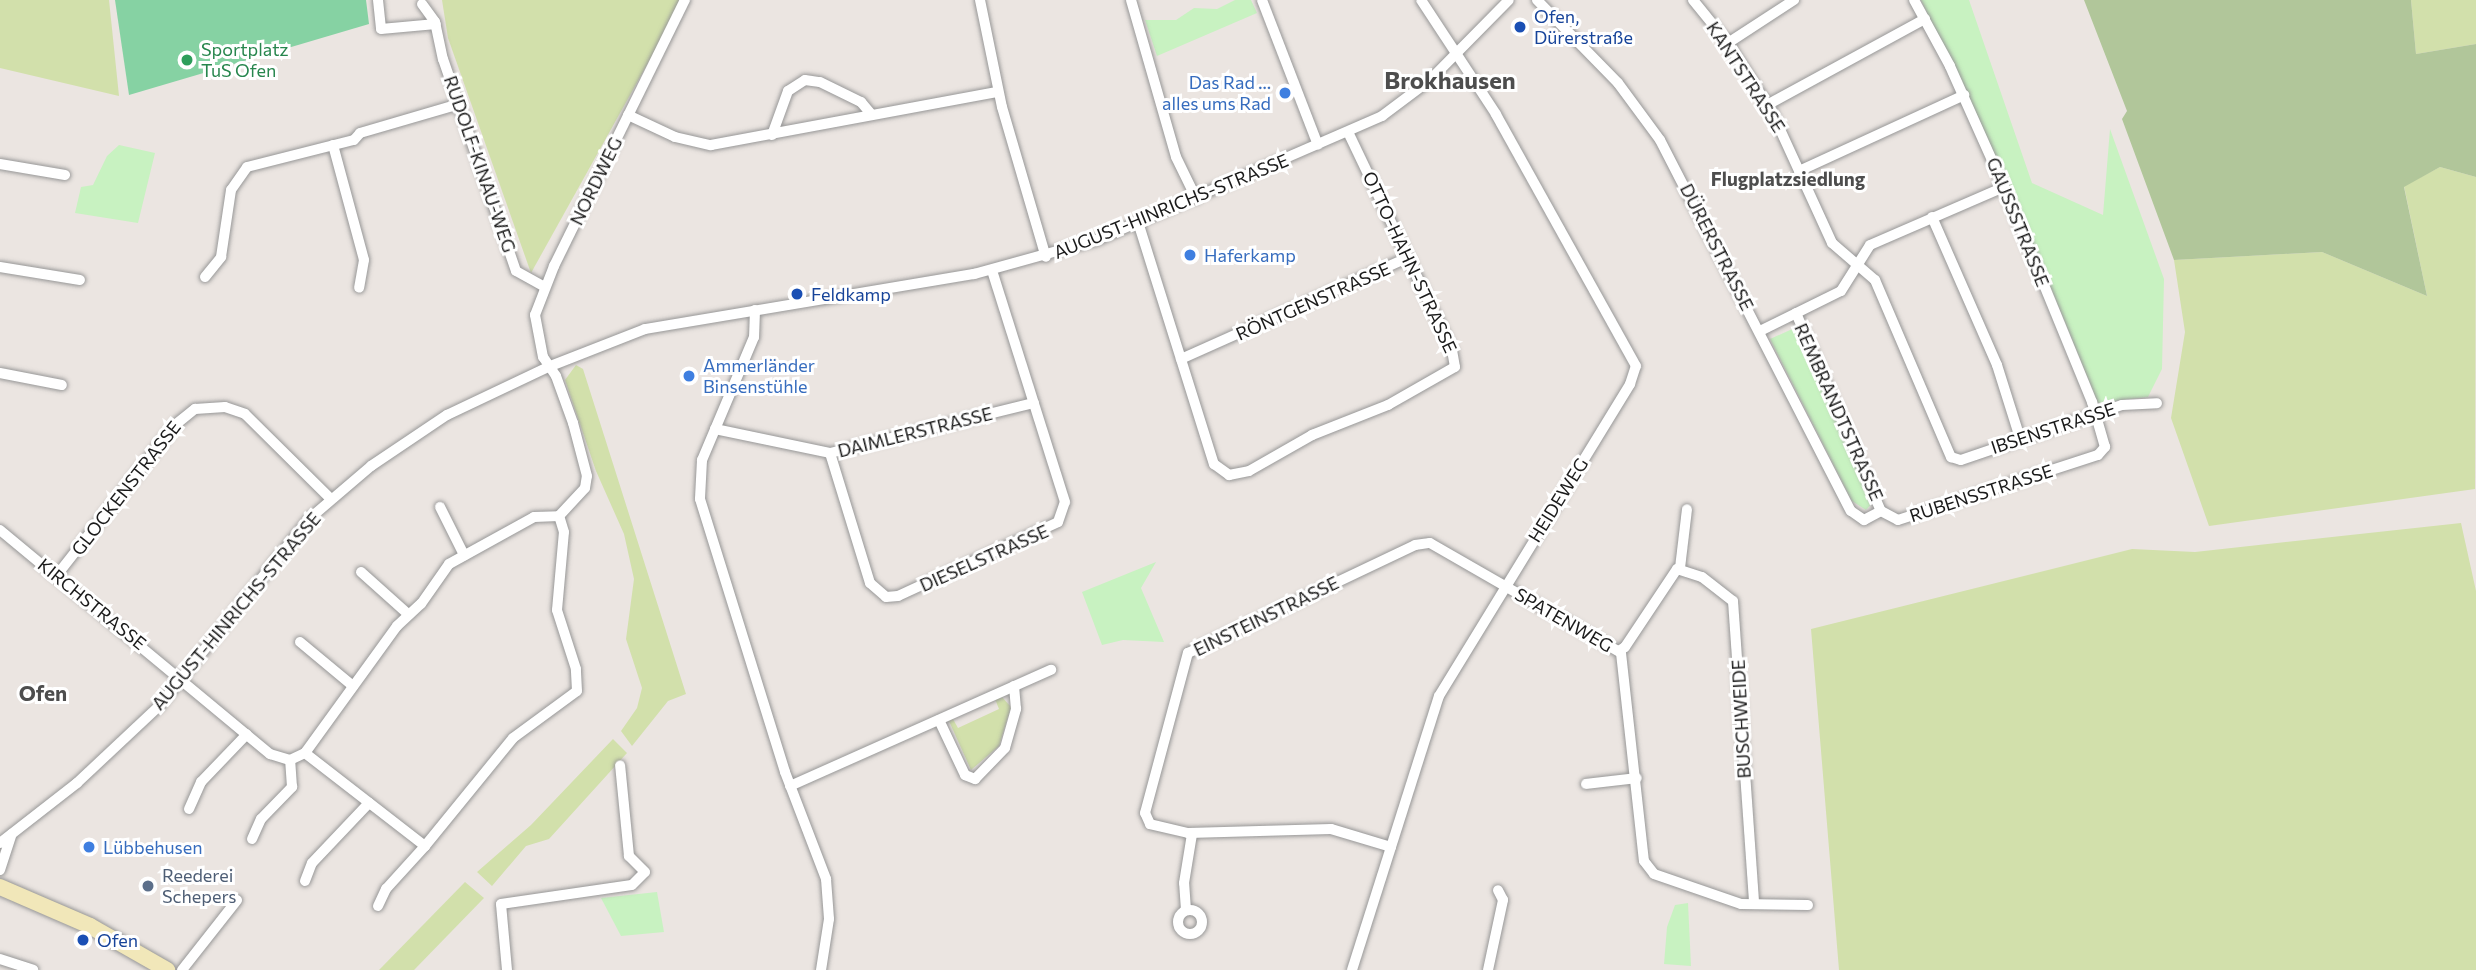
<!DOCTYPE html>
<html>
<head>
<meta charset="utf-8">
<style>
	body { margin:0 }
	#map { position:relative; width:2476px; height:970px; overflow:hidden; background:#ebe5e1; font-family:Commissioner,sans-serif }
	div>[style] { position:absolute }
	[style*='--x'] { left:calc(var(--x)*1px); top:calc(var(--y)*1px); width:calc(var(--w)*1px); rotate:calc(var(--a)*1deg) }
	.grass>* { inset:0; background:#d2e0ab }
	.forest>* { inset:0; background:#b1c69a }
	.park>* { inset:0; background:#c8f2c1 }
	.pitch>* { inset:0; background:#86d2a3 }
	.roads { filter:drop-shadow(0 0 2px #979797) drop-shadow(0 0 2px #979797) }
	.street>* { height:10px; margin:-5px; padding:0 5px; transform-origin:5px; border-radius:5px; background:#fff }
	.street>.ring { margin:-5px; padding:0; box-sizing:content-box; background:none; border:10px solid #fff; border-radius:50% }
	.secondary>* { height:16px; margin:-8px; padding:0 8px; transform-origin:8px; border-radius:8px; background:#f1e7b9 }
	.dots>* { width:19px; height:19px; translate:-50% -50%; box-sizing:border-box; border:4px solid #fff; border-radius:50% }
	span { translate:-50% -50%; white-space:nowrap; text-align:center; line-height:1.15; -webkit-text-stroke:6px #fff; paint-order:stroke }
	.transit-label { font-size:18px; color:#164399 }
	.left { translate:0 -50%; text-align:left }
	.leisure-label { font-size:18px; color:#27864d }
	.street-label { font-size:18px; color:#1a1a1a }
	.shop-label { font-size:18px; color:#366cbe }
	.right { translate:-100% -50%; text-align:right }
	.service-label { font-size:18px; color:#4e5e75 }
	.neighbourhood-label { font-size:19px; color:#4d4d4d; font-weight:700 }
	.quarter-label { font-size:21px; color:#4d4d4d; font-weight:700 }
	.district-label { font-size:24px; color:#4d4d4d; font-weight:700 }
</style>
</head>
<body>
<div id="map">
	<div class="grass">
		<div style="clip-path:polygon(0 0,109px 0,119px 96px,0 68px)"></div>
		<div style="clip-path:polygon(442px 0,683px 0,531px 273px,448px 38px)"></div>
		<div style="clip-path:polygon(2411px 0,2476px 0,2476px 44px,2416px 54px)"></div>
		<div style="clip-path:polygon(2440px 167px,2476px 177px,2475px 489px,2209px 526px,2171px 418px,2185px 332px,2174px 260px,2322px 252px,2427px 296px,2404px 186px)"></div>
		<div style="clip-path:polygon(576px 365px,583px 369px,686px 694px,668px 701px,632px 746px,621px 731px,637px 708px,642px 688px,626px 639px,634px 579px,624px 534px,596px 471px,565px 380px)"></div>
		<div style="clip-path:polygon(2461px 523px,2476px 591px,2476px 970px,1839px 970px,1811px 629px,2132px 549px,2195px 552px)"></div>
		<div style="clip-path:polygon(1002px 697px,1011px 707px,999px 746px,971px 770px,949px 721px,953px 719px,958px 728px,999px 709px,995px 699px)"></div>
		<div style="clip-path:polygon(613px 739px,627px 753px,549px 839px,526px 846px,492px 886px,477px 872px,531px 825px)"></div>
		<div style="clip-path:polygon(465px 882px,484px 898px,414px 970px,379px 970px)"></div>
	</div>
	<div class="forest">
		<div style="clip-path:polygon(2084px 0,2411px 0,2416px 54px,2476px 44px,2476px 177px,2440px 167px,2404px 187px,2427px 296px,2322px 252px,2174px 260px,2122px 119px,2127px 111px)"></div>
	</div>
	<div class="park">
		<div style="clip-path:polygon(1235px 0,1251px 0,1257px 13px,1157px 56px,1145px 20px,1176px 20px,1194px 8px,1217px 9px)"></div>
		<div style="clip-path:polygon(1921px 0,1969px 0,2032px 183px,2103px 215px,2110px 129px,2164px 279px,2162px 369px,2148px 397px,2098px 403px,2007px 180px)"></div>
		<div style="clip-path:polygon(119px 145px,155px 153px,138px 223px,75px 213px,81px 187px,93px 185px,107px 156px)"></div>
		<div style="clip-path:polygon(1799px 326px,1875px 500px,1866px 510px,1852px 501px,1770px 339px)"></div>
		<div style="clip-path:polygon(1156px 562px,1141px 588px,1164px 642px,1123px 640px,1102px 645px,1082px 592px)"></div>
		<div style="clip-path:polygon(657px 892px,664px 932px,621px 936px,601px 898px)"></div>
		<div style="clip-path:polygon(1688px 903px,1691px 966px,1664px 964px,1667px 927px,1675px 905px)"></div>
	</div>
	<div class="pitch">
		<div style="clip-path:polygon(115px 0,366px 0,369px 24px,129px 95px)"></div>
	</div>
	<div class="roads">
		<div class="street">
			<div style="--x:378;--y:0;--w:29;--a:84"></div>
			<div style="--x:381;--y:29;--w:55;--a:-5.2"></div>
			<div style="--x:980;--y:0;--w:109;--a:78.4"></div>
			<div style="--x:1002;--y:107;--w:156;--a:73.7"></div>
			<div style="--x:1131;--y:0;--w:163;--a:74"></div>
			<div style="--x:1176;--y:157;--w:46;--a:64"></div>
			<div style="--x:1262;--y:0;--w:155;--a:68.9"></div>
			<div style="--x:1537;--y:0;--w:116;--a:45.7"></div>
			<div style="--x:1618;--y:83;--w:71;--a:53.6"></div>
			<div style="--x:1660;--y:140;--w:417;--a:62.8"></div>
			<div style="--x:1851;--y:511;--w:16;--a:35"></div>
			<div style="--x:1864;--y:520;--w:19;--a:-28"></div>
			<div style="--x:1881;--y:511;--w:19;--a:28"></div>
			<div style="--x:1898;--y:520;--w:210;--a:-18"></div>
			<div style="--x:2098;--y:455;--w:11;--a:-49"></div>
			<div style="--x:2105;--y:447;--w:47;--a:-106.1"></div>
			<div style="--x:2092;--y:402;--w:232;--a:-112.3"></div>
			<div style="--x:2004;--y:187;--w:133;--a:-114.1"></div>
			<div style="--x:1950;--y:66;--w:75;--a:-118.6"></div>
			<div style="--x:1693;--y:0;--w:55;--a:50.9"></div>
			<div style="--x:1728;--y:43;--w:84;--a:57.6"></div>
			<div style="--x:1773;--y:114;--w:142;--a:65.4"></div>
			<div style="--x:1832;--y:243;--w:57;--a:40.7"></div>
			<div style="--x:1875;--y:280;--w:193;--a:66.8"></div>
			<div style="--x:1951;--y:457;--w:10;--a:17"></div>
			<div style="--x:1961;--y:460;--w:170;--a:-18.9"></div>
			<div style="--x:2122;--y:405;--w:35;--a:-3"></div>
			<div style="--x:422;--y:4;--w:22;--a:54"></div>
			<div style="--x:435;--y:22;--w:38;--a:78"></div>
			<div style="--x:443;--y:59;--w:224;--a:71"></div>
			<div style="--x:516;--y:271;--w:33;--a:29"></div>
			<div style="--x:1728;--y:43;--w:79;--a:-33.1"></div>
			<div style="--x:1767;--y:105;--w:180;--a:-28.6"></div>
			<div style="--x:628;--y:115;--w:52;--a:25.1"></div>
			<div style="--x:675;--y:137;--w:37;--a:13"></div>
			<div style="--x:711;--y:145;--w:292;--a:-10.5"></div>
			<div style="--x:772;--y:135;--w:47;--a:-70"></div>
			<div style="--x:788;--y:91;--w:20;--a:-33"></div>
			<div style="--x:805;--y:80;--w:15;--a:8"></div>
			<div style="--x:820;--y:82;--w:46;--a:26"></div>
			<div style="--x:861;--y:102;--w:17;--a:50"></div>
			<div style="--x:333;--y:145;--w:119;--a:74.9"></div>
			<div style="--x:364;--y:260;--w:28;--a:100"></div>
			<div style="--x:0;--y:164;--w:66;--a:9.6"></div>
			<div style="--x:1799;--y:171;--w:182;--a:-24.7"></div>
			<div style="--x:1932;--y:217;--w:162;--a:66.3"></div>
			<div style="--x:1997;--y:365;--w:77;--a:72.5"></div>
			<div style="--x:1138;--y:222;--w:254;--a:72.6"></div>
			<div style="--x:1214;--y:464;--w:19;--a:36"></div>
			<div style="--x:1229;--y:475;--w:20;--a:-11"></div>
			<div style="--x:1249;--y:471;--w:73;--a:-29.7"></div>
			<div style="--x:1312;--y:435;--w:82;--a:-21.5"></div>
			<div style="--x:1388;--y:405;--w:77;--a:-29.6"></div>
			<div style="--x:1455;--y:367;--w:17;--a:-100"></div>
			<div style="--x:1452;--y:350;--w:239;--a:-115.5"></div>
			<div style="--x:0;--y:267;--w:81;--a:9.2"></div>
			<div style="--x:205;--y:277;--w:26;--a:-51"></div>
			<div style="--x:221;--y:257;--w:68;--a:-81.5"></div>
			<div style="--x:231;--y:190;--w:28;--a:-55"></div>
			<div style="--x:247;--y:167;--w:110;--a:-14.2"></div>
			<div style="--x:354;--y:140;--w:9;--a:-49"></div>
			<div style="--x:360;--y:133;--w:103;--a:-16.3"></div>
			<div style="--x:755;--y:310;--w:27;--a:92"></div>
			<div style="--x:754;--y:337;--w:134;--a:112.9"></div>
			<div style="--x:702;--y:460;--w:39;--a:93"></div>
			<div style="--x:700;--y:499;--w:286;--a:72.7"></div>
			<div style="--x:785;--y:772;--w:115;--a:69"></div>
			<div style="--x:826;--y:879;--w:40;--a:85.7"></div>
			<div style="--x:829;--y:919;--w:52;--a:98.9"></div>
			<div style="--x:1796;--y:313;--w:215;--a:66.8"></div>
			<div style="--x:1760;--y:331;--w:90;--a:-26.3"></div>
			<div style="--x:1841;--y:291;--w:54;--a:-57.8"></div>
			<div style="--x:1870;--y:245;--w:146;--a:-23.4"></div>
			<div style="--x:1181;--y:359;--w:248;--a:-24.1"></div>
			<div style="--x:0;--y:373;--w:63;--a:11"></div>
			<div style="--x:715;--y:429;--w:117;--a:11.8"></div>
			<div style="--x:830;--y:453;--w:210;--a:-13.8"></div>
			<div style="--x:830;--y:453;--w:136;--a:72.9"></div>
			<div style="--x:870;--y:583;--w:21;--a:41"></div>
			<div style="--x:886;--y:597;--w:12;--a:-5"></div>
			<div style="--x:898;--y:596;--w:176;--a:-24.8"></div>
			<div style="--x:1058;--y:522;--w:21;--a:-71"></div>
			<div style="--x:1065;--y:502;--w:243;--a:-107.5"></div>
			<div style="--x:440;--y:507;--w:54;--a:63.4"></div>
			<div style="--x:0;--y:530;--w:351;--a:39.7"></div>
			<div style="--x:270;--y:754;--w:21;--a:17"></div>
			<div style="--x:290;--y:760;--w:17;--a:-25"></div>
			<div style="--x:305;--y:753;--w:157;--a:-54.1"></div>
			<div style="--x:397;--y:626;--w:33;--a:-43"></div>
			<div style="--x:421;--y:604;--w:49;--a:-55"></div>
			<div style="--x:449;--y:564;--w:97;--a:-28.9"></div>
			<div style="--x:534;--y:517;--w:25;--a:-2"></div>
			<div style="--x:559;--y:516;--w:38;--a:-47"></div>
			<div style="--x:585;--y:488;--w:12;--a:-81"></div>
			<div style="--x:587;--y:476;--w:55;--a:-104.8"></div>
			<div style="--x:573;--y:423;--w:50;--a:-109.9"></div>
			<div style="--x:556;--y:376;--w:23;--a:-124"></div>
			<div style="--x:543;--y:357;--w:43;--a:-100.8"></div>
			<div style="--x:535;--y:315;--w:53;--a:-68.8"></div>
			<div style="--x:554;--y:266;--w:297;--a:-63.8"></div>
			<div style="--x:1680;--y:568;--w:59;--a:-83.2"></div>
			<div style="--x:361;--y:572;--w:63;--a:41.8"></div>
			<div style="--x:57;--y:575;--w:191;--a:-51.8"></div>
			<div style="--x:175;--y:425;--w:26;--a:-39"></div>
			<div style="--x:195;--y:409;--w:30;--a:-4"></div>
			<div style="--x:225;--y:407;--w:21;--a:19"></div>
			<div style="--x:245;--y:414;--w:121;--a:44.7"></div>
			<div style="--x:300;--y:642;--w:69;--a:39.7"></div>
			<div style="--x:1619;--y:651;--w:7;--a:-34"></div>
			<div style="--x:1625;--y:647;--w:94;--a:-56.3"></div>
			<div style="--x:1677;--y:569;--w:26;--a:18"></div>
			<div style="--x:1702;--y:577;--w:39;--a:38"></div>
			<div style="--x:1733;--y:601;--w:301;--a:86"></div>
			<div style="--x:939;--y:720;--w:61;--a:64.7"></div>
			<div style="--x:965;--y:775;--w:11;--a:22"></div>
			<div style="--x:975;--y:779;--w:43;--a:-45.9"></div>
			<div style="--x:1005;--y:748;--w:41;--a:-74.2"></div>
			<div style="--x:1016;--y:709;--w:23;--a:-95"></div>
			<div style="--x:305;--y:753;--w:152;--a:37.8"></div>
			<div style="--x:425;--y:846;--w:139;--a:-50.8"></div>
			<div style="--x:513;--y:738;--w:79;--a:-36.3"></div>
			<div style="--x:577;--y:691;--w:22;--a:-93"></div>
			<div style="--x:576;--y:669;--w:62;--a:-107.9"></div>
			<div style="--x:557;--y:610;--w:78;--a:-84.9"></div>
			<div style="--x:564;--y:532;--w:17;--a:-107"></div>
			<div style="--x:1586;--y:784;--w:51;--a:-6.7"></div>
			<div style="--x:790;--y:786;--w:286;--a:-24"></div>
			<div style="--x:189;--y:809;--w:30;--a:-66"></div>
			<div style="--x:201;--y:782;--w:66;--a:-46.2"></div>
			<div style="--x:252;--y:839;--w:22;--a:-66"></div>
			<div style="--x:261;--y:819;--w:45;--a:-45.9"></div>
			<div style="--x:292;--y:787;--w:27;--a:-94"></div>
			<div style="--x:0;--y:843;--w:98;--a:-37.9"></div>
			<div style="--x:77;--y:783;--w:114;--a:-43.2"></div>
			<div style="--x:160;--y:705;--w:238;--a:-51.3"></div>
			<div style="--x:309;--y:519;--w:82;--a:-40.5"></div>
			<div style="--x:371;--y:466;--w:92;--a:-33.9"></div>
			<div style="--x:447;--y:415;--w:112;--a:-25.4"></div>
			<div style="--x:548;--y:367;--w:104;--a:-21.4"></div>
			<div style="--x:645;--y:329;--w:334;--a:-9.5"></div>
			<div style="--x:974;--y:274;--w:128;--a:-15.5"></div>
			<div style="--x:1097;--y:240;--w:311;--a:-23.5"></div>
			<div style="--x:1382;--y:116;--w:60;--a:-36.9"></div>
			<div style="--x:1430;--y:80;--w:112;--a:-45.4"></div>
			<div style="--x:1391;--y:847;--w:63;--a:-163.3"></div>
			<div style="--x:1331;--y:829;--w:143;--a:178.4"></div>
			<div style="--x:1188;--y:833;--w:39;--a:-167"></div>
			<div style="--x:1150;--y:824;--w:12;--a:-114"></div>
			<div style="--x:1145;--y:813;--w:166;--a:-75"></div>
			<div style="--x:1188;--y:653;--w:251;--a:-25.4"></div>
			<div style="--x:1415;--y:545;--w:15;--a:-8"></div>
			<div style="--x:1430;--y:543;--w:220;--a:29.9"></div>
			<div style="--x:1621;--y:653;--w:209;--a:83.7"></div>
			<div style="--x:1644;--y:861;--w:16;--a:52"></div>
			<div style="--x:1654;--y:874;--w:92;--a:19"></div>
			<div style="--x:1741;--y:904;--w:67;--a:0.9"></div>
			<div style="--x:0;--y:870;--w:38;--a:-72"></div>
			<div style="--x:305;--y:881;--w:19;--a:-69"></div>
			<div style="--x:312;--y:863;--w:83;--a:-46.5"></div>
			<div style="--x:378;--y:906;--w:19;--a:-65"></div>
			<div style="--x:386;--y:889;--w:58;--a:-47.8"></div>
			<div style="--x:1186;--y:910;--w:27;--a:-94"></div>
			<div style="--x:1184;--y:883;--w:50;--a:-80.7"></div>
			<div class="ring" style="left:1178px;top:910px;width:14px;height:14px"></div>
			<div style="--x:0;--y:959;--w:35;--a:18"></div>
			<div style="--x:182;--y:970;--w:89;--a:-51.8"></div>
			<div style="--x:507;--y:970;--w:66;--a:-95.2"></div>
			<div style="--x:501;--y:904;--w:132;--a:-8.3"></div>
			<div style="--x:632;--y:885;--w:18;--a:-45"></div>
			<div style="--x:645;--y:872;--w:23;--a:-135"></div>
			<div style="--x:629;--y:856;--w:91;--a:-95.6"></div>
			<div style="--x:1352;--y:970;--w:287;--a:-72.4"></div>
			<div style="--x:1439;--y:696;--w:366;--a:-58.5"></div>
			<div style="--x:1630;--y:384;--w:19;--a:-72"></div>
			<div style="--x:1636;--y:366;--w:288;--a:-119.1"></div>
			<div style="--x:1496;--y:114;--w:136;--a:-123.3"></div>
			<div style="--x:1488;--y:970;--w:72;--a:-77.9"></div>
			<div style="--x:1503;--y:900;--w:11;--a:-117"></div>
		</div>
		<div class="secondary">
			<div style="--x:0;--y:887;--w:98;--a:23.4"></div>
			<div style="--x:90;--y:926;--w:89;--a:29.7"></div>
		</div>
	</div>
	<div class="dots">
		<div style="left:1520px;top:27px;background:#1a4fb4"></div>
		<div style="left:187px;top:60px;background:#2e9e5b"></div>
		<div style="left:1285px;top:93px;background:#3f7fe0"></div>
		<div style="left:1190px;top:255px;background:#3f7fe0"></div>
		<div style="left:797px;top:294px;background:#1a4fb4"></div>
		<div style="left:689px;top:376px;background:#3f7fe0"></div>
		<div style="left:89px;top:847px;background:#3f7fe0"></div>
		<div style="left:148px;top:886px;background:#5c6f8a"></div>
		<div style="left:83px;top:940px;background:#1a4fb4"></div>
	</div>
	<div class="transit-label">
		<span class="left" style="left:1534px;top:27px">Ofen,<br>Dürerstraße</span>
		<span class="left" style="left:811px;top:294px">Feldkamp</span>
		<span class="left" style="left:97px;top:940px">Ofen</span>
	</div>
	<div class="leisure-label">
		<span class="left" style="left:201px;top:60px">Sportplatz<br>TuS Ofen</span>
	</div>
	<div class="street-label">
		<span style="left:1746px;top:77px;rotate:57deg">KANTSTRASSE</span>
		<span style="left:480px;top:164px;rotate:71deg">RUDOLF-KINAU-WEG</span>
		<span style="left:596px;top:181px;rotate:-64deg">NORDWEG</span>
		<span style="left:1171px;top:206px;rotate:-22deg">AUGUST-HINRICHS-STRASSE</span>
		<span style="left:2018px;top:222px;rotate:68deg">GAUSSSTRASSE</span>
		<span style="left:1717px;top:247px;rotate:63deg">DÜRERSTRASSE</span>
		<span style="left:1410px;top:262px;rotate:65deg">OTTO-HAHN-STRASSE</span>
		<span style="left:1313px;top:301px;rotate:-24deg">RÖNTGENSTRASSE</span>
		<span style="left:1839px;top:412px;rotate:66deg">REMBRANDTSTRASSE</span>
		<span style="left:2053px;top:428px;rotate:-18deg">IBSENSTRASSE</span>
		<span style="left:915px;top:432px;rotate:-14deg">DAIMLERSTRASSE</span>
		<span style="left:126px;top:488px;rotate:-52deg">GLOCKENSTRASSE</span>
		<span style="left:1981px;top:493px;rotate:-18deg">RUBENSSTRASSE</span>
		<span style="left:1558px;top:500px;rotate:-58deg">HEIDEWEG</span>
		<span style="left:984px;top:558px;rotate:-24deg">DIESELSTRASSE</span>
		<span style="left:92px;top:604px;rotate:39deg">KIRCHSTRASSE</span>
		<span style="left:236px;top:611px;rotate:-50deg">AUGUST-HINRICHS-STRASSE</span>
		<span style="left:1266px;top:616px;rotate:-26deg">EINSTEINSTRASSE</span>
		<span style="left:1564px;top:620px;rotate:30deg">SPATENWEG</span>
		<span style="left:1741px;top:719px;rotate:-93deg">BUSCHWEIDE</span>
	</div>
	<div class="shop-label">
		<span class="right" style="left:1271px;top:93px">Das Rad ...<br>alles ums Rad</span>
		<span class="left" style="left:1204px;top:255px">Haferkamp</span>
		<span class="left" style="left:703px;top:376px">Ammerländer<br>Binsenstühle</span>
		<span class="left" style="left:103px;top:847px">Lübbehusen</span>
	</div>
	<div class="service-label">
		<span class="left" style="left:162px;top:886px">Reederei<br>Schepers</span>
	</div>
	<div class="neighbourhood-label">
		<span style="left:1788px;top:179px">Flugplatzsiedlung</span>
	</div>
	<div class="quarter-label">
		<span style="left:43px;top:693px">Ofen</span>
	</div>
	<div class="district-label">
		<span style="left:1450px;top:80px">Brokhausen</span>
	</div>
</div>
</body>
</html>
